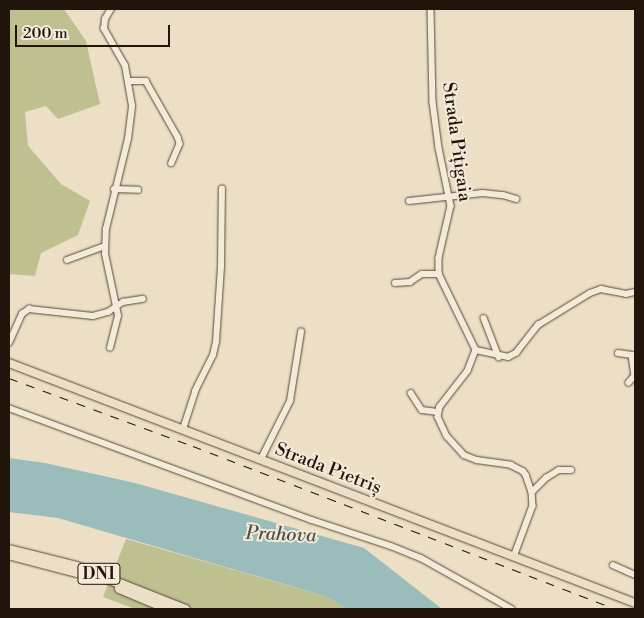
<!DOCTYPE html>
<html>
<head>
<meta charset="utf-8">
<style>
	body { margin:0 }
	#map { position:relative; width:644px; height:618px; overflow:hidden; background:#ecdfc5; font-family:"Libre Bodoni",serif }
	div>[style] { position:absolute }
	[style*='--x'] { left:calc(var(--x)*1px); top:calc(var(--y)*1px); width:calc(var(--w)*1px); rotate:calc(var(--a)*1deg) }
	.green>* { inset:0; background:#bfc090 }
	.water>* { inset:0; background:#9abcba }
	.roads { filter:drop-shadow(0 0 1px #54483a) drop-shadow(0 0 1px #54483a) }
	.minor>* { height:5.5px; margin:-2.75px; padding:0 2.75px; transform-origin:2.75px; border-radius:2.75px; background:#f3ead9 }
	.major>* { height:8px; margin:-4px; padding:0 4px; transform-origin:4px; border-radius:4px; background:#ecdfc5 }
	.highway>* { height:9px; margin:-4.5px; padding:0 4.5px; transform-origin:4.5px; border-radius:4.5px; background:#ecdfc5 }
	.rail>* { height:1px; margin-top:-0.5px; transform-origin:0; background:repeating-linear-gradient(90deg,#22150b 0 9px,transparent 0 18px) }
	span { translate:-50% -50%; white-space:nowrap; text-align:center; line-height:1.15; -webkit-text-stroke:4px #f3ead9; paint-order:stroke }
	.shield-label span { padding:1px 4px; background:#f3ead9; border:1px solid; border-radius:4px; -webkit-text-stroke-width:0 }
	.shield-label { font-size:16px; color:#22150b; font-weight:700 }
	.street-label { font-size:18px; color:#22150b }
	.water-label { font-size:19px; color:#4c4f48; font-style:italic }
	.frame { position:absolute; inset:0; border:10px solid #22150b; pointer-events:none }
	.scale { position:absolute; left:15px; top:25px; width:155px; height:22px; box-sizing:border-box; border:2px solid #22150b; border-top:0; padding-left:6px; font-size:15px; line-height:18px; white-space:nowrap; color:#22150b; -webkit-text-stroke:4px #f3ead9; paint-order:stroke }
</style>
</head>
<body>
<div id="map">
	<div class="green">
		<div style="clip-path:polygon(9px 9px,64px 9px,86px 41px,100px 104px,58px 119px,46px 106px,25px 112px,28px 146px,61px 184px,90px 201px,78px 235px,41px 253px,35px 276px,9px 274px)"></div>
		<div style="clip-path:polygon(126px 539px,328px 597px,346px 609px,135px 609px,103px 597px)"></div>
	</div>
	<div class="water">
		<div style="clip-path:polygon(9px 458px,45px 463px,135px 483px,364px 548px,442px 609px,346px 609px,328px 597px,58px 518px,9px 512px)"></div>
	</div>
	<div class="roads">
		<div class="minor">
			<div style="--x:431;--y:9;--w:93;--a:88.8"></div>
			<div style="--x:433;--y:102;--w:46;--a:82.6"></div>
			<div style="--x:439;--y:148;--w:59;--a:78.3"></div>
			<div style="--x:451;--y:206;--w:53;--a:103"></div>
			<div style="--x:439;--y:258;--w:16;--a:90"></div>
			<div style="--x:439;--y:274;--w:85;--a:64"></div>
			<div style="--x:476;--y:350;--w:22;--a:111"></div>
			<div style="--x:468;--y:371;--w:46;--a:127.9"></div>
			<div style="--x:440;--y:407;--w:10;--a:101"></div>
			<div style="--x:438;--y:417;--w:21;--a:65"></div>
			<div style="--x:447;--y:436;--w:25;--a:48"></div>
			<div style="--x:464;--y:455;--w:14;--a:21"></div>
			<div style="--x:477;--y:460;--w:34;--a:8"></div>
			<div style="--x:511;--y:465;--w:13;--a:27"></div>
			<div style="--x:523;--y:471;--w:5;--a:53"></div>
			<div style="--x:526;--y:475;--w:18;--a:71"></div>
			<div style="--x:532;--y:492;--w:14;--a:86"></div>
			<div style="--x:533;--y:506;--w:54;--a:110.4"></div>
			<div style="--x:130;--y:81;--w:16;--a:0"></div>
			<div style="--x:146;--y:81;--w:64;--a:60.3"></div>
			<div style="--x:178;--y:137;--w:7;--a:74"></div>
			<div style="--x:180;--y:144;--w:21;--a:113"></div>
			<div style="--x:114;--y:189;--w:24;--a:2"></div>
			<div style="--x:409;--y:201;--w:74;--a:-6.2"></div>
			<div style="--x:483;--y:193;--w:20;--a:6"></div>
			<div style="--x:503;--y:195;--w:14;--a:17"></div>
			<div style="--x:67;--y:260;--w:40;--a:-20.2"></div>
			<div style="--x:395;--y:283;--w:15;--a:-4"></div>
			<div style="--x:410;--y:282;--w:14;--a:-34"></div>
			<div style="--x:422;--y:274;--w:17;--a:0"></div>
			<div style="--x:484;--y:318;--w:42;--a:69"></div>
			<div style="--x:9;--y:343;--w:32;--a:-66"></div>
			<div style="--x:22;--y:314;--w:9;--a:-36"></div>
			<div style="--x:29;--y:309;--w:64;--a:6.2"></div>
			<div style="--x:93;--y:316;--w:16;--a:-15"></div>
			<div style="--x:108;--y:312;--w:18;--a:-34"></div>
			<div style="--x:123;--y:302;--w:20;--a:-9"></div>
			<div style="--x:110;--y:348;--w:33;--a:-76"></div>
			<div style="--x:118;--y:316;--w:63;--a:-101.8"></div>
			<div style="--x:105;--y:254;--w:25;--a:-88"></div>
			<div style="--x:106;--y:229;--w:93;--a:-76.3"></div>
			<div style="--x:128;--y:139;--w:33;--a:-83"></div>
			<div style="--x:132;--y:106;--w:41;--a:-99.9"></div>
			<div style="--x:125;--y:66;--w:43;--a:-119.6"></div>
			<div style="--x:104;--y:29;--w:10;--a:-84"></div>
			<div style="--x:105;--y:19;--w:12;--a:-59"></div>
			<div style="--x:476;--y:350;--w:33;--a:12"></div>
			<div style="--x:508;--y:357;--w:9;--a:-27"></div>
			<div style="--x:516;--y:353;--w:36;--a:-52"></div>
			<div style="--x:538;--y:325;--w:61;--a:-31.6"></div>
			<div style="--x:590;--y:293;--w:12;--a:-20"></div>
			<div style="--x:601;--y:289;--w:25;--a:11"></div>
			<div style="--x:626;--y:294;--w:9;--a:-13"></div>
			<div style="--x:618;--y:353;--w:14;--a:8"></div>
			<div style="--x:632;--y:355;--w:21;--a:82"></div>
			<div style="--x:635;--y:376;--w:9;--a:131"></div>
			<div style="--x:411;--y:393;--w:20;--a:57"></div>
			<div style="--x:422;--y:410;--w:16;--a:7"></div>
			<div style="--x:9;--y:408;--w:323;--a:20.3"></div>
			<div style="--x:312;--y:520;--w:83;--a:18.2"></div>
			<div style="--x:391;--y:546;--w:32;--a:22"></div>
			<div style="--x:421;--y:558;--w:104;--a:29.3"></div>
			<div style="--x:183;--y:429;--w:40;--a:-72"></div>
			<div style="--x:195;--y:391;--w:40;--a:-63.4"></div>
			<div style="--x:213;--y:355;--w:13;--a:-77"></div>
			<div style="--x:216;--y:342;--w:76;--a:-86.2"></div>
			<div style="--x:221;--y:266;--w:77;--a:-89.3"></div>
			<div style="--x:261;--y:459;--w:65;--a:-63.4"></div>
			<div style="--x:290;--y:401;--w:70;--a:-80.9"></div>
			<div style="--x:532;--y:492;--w:20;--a:-45"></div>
			<div style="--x:546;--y:478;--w:15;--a:-32"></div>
			<div style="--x:559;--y:470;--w:12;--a:0"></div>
			<div style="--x:613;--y:565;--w:24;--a:24"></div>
		</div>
		<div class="major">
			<div style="--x:9;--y:363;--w:670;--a:20.98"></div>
		</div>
		<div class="highway">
			<div style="--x:9;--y:549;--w:69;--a:14.2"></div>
			<div style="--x:76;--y:566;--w:117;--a:21.5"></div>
			<div style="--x:11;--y:555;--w:67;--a:14.7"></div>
			<div style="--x:119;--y:588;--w:54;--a:22.8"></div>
		</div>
	</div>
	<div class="rail">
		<div style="--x:9;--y:378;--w:196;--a:20.3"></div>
		<div style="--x:193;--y:446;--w:453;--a:21.1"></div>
	</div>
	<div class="shield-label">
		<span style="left:99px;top:574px">DN1</span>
	</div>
	<div class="street-label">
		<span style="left:456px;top:142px;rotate:82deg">Strada Pițigaia</span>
		<span style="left:328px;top:469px;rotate:21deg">Strada Pietriș</span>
	</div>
	<div class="water-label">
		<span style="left:281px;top:535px;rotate:2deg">Prahova</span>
	</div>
	<div class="frame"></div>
	<div class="scale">200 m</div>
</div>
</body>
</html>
